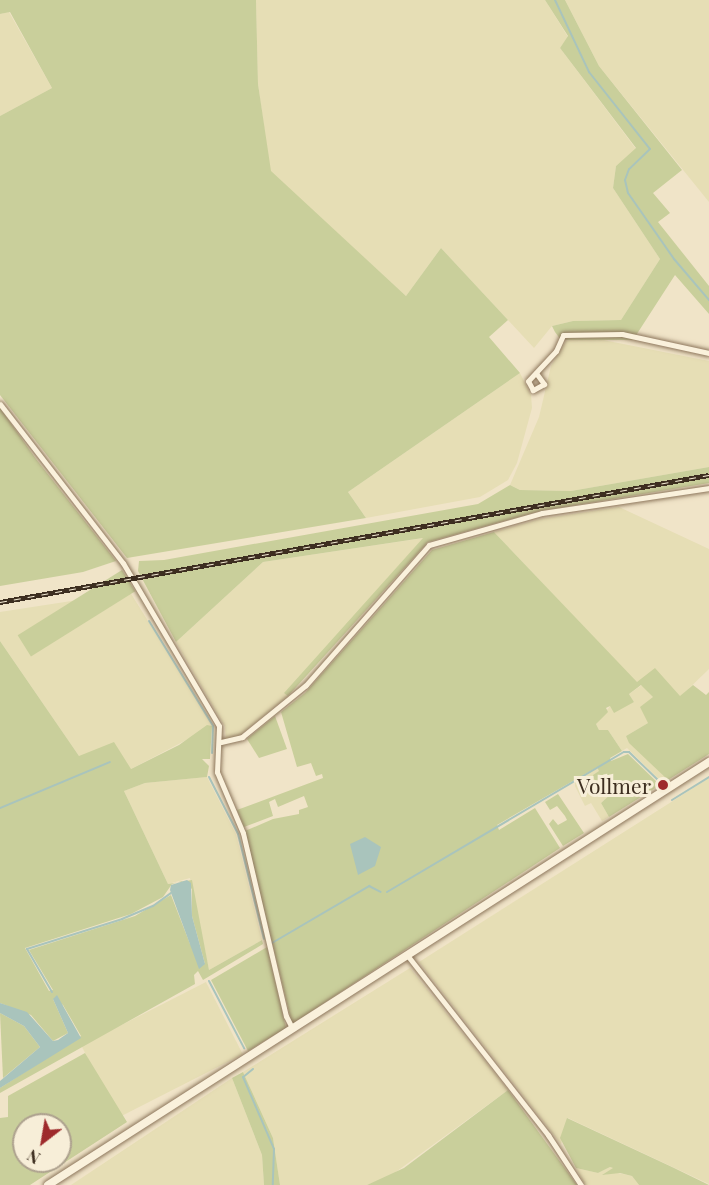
<!DOCTYPE html>
<html>
<head>
<meta charset="utf-8">
<style>
	body { margin:0 }
	#map { position:relative; width:709px; height:1185px; overflow:hidden; background:#f0e4c8; font-family:"Playfair Display",serif }
	div>[style] { position:absolute }
	[style*='--x'] { left:calc(var(--x)*1px); top:calc(var(--y)*1px); width:calc(var(--w)*1px); rotate:calc(var(--a)*1deg) }
	.farmland>* { inset:0; background:#e6deb5; transform-origin:0 0 }
	.green>* { inset:0; background:#c9cf9b; transform-origin:0 0 }
	.water>* { inset:0; background:#a9c4bc }
	.stream>* { height:2px; margin:-1px; padding:0 1px; transform-origin:1px; border-radius:1px; background:#a9c4bc }
	.roads { filter:drop-shadow(0 0 2px #8d765c) drop-shadow(0 0 2px #8d765c) }
	.minor>* { height:5px; margin:-2.5px; padding:0 2.5px; transform-origin:2.5px; border-radius:2.5px; background:#faf1dc }
	.secondary>* { height:8px; margin:-4px; padding:0 4px; transform-origin:4px; border-radius:4px; background:#faf1dc }
	.rail>* { height:4.5px; margin-top:-2.25px; transform-origin:0; background:repeating-linear-gradient(90deg,#f7eed8 0 7px,#3d2e20 0 14px); box-sizing:border-box; border-block:2px solid #3d2e20 }
	.dots>* { width:16px; height:16px; translate:-50% -50%; box-sizing:border-box; border:3px solid #f7eed8; border-radius:50% }
	span { translate:-50% -50%; white-space:nowrap; text-align:center; line-height:1.15; -webkit-text-stroke:6px #f7eed8; paint-order:stroke }
	.poi-label { font-size:21px; color:#3d2e20 }
	.right { translate:-100% -50%; text-align:right }
	.north { position:absolute; left:12px; top:1113px; width:60px; height:60px; box-sizing:border-box; background:#f7eed8; border:2px solid #ada18e; border-radius:50%; rotate:211deg; font-size:16px; font-weight:700; line-height:24px; text-align:center; color:#3d2e20 }
	.north::after { content:''; display:block; margin:auto; width:21px; height:27px; background:#9e2a2b; clip-path:polygon(50% 0,100% 100%,50% 72%,0 100%) }
</style>
</head>
<body>
<div id="map">
	<div class="farmland">
		<div style="clip-path:polygon(256px 0,545px 0,568px 37px,560px 48px,636px 149px,616px 166px,613px 188px,660px 259px,621px 320px,573px 321px,552px 326px,534px 348px,441px 248px,406px 296px,270px 171px,258px 84px)"></div>
		<div style="clip-path:polygon(565px 0,709px 0,709px 202px,599px 66px)"></div>
		<div style="clip-path:polygon(9px 12px,52px 88px,0 116px,0 14px)"></div>
		<div style="clip-path:polygon(583px 336px,709px 361px,709px 467px,571px 491px,520px 490px,510px 485px,539px 417px,551px 366px,566px 341px)"></div>
		<div style="clip-path:polygon(520px 373px,531px 395px,532px 408px,517px 463px,508px 480px,480px 497px,366px 518px,348px 492px)"></div>
		<div style="clip-path:polygon(619px 507px,709px 549px,709px 669px,680px 697px,637px 683px,494px 532px,540px 519px)"></div>
		<div style="clip-path:polygon(424px 538px,285px 693px,288px 696px,238px 737px,226px 740px,225px 727px,176px 642px,263px 562px)"></div>
		<div style="clip-path:polygon(130px 592px,213px 726px,131px 769px,79px 756px,0 641px,0 612px)"></div>
		<div style="clip-path:polygon(642px 685px,653px 697px,648px 723px,626px 736px,668px 780px,663px 783px,627px 748px,622px 751px,608px 730px,599px 730px,596px 724px,610px 706px,634px 702px,629px 694px)"></div>
		<div style="clip-path:polygon(597px 766px,600px 771px,595px 781px,604px 776px,614px 791px,601px 803px,609px 817px,602px 821px,591px 803px,585px 806px,575px 786px,575px 780px)"></div>
		<div style="clip-path:polygon(207px 777px,236px 834px,262px 940px,209px 970px,190px 878px,168px 884px,124px 791px,145px 783px)"></div>
		<div style="clip-path:polygon(709px 778px,709px 1184px,568px 1118px,561px 1144px,419px 962px)"></div>
		<div style="clip-path:polygon(410px 968px,508px 1090px,389px 1177px,367px 1185px,280px 1185px,273px 1138px,243px 1072px)"></div>
		<div style="left:206px;top:982px;width:81px;height:140px;rotate:63deg"></div>
		<div style="clip-path:polygon(232px 1078px,262px 1155px,264px 1185px,71px 1185px)"></div>
		<div style="clip-path:polygon(610px 1167px,614px 1168px,604px 1175px,613px 1172px,632px 1176px,639px 1185px,585px 1185px,576px 1168px,598px 1173px)"></div>
	</div>
	<div class="green">
		<div style="clip-path:polygon(0 0,256px 0,258px 84px,271px 171px,406px 296px,441px 248px,508px 320px,489px 337px,520px 373px,348px 492px,366px 518px,127px 558px,0 395px,0 116px,52px 88px,10px 12px,0 14px)"></div>
		<div style="clip-path:polygon(545px 0,565px 0,599px 66px,682px 170px,653px 193px,670px 213px,658px 222px,709px 286px,709px 314px,675px 275px,633px 340px,561px 340px,555px 332px,552px 326px,573px 321px,621px 320px,660px 259px,613px 188px,616px 166px,636px 148px,560px 48px,568px 36px)"></div>
		<div style="clip-path:polygon(0 408px,36px 459px,116px 561px,83px 572px,0 586px)"></div>
		<div style="clip-path:polygon(709px 467px,709px 483px,540px 511px,428px 542px,288px 696px,284px 693px,423px 538px,263px 562px,176px 642px,138px 571px,139px 561px,164px 560px,478px 504px,510px 485px,520px 490px,571px 491px)"></div>
		<div style="clip-path:polygon(494px 532px,637px 682px,655px 668px,680px 696px,693px 685px,706px 695px,709px 692px,709px 754px,668px 780px,629px 743px,626px 736px,648px 723px,640px 707px,653px 697px,641px 685px,629px 694px,634px 702px,614px 713px,610px 706px,606px 708px,608px 712px,596px 724px,599px 730px,608px 730px,622px 751px,610px 758px,611px 761px,628px 754px,660px 785px,609px 817px,601px 803px,614px 791px,604px 776px,595px 782px,593px 775px,599px 771px,597px 767px,497px 825px,499px 830px,535px 808px,560px 848px,292px 1024px,245px 831px,273px 819px,299px 814px,299px 810px,308px 807px,304px 796px,278px 807px,275px 799px,269px 802px,273px 816px,244px 827px,237px 810px,323px 778px,322px 774px,316px 776px,311px 763px,297px 767px,281px 712px,305px 693px,432px 550px)"></div>
		<div style="left:122px;top:570px;width:25px;height:123px;rotate:58deg"></div>
		<div style="clip-path:polygon(evenodd,0 641px,79px 756px,114px 742px,131px 769px,179px 745px,207px 725px,212px 726px,210px 759px,202px 759px,209px 766px,207px 777px,145px 783px,124px 791px,168px 884px,192px 880px,209px 970px,262px 940px,263px 944px,203px 980px,198px 971px,194px 975px,195px 984px,0 1093px,0 1088px,81px 1036px,63px 1005px,53px 999px,68px 1033px,53px 1041px,31px 1015px,0 1003px,0 641px,182px 881px,192px 889px,192px 916px,205px 964px,190px 944px,171px 895px,135px 916px,29px 950px,53px 990px,49px 991px,25px 948px,131px 914px,163px 897px,172px 884px,182px 881px)"></div>
		<div style="clip-path:polygon(275px 716px,287px 749px,259px 758px,247px 739px)"></div>
		<div style="clip-path:polygon(558px 794px,584px 833px,563px 846px,549px 824px,553px 819px,558px 825px,567px 820px,565px 816px,557px 806px,550px 810px,545px 802px)"></div>
		<div style="clip-path:polygon(267px 947px,286px 1028px,248px 1051px,211px 980px)"></div>
		<div style="clip-path:polygon(0 1013px,24px 1026px,40px 1047px,3px 1078px)"></div>
		<div style="clip-path:polygon(evenodd,85px 1053px,127px 1122px,30px 1185px,0 1185px,0 1118px,8px 1117px,8px 1096px,85px 1053px,24px 1125px,60px 1125px,60px 1161px,24px 1161px,24px 1125px)"></div>
		<div style="clip-path:polygon(243px 1072px,273px 1138px,280px 1185px,264px 1185px,262px 1155px,232px 1078px)"></div>
		<div style="clip-path:polygon(508px 1090px,577px 1185px,367px 1185px,404px 1168px)"></div>
		<div style="clip-path:polygon(567px 1118px,672px 1167px,709px 1185px,639px 1185px,632px 1176px,620px 1173px,602px 1175px,613px 1168px,610px 1167px,598px 1173px,576px 1168px,560px 1138px)"></div>
	</div>
	<div class="water">
		<div style="clip-path:polygon(365px 837px,381px 847px,375px 866px,358px 875px,350px 844px)"></div>
		<div style="clip-path:polygon(187px 880px,191px 883px,192px 916px,205px 964px,199px 969px,170px 890px,171px 885px)"></div>
		<div style="clip-path:polygon(57px 995px,81px 1038px,0 1088px,0 1081px,40px 1047px,24px 1026px,0 1013px,0 1003px,27px 1012px,53px 1041px,58px 1040px,68px 1033px,53px 999px)"></div>
	</div>
	<div class="stream">
		<div style="--x:555;--y:0;--w:80;--a:64.7"></div>
		<div style="--x:589;--y:72;--w:98;--a:51.6"></div>
		<div style="--x:650;--y:149;--w:29;--a:136"></div>
		<div style="--x:629;--y:169;--w:12;--a:110"></div>
		<div style="--x:625;--y:180;--w:13;--a:77"></div>
		<div style="--x:628;--y:193;--w:80;--a:55.1"></div>
		<div style="--x:674;--y:259;--w:54;--a:49.5"></div>
		<div style="--x:149;--y:621;--w:123;--a:58.6"></div>
		<div style="--x:213;--y:726;--w:27;--a:92"></div>
		<div style="--x:209;--y:777;--w:64;--a:63"></div>
		<div style="--x:238;--y:834;--w:108;--a:76.1"></div>
		<div style="--x:672;--y:800;--w:44;--a:-31.9"></div>
		<div style="--x:0;--y:808;--w:119;--a:-22.7"></div>
		<div style="--x:387;--y:892;--w:275;--a:-30.6"></div>
		<div style="--x:624;--y:752;--w:5;--a:0"></div>
		<div style="--x:629;--y:752;--w:45;--a:44.1"></div>
		<div style="--x:272;--y:943;--w:113;--a:-30.4"></div>
		<div style="--x:369;--y:886;--w:13;--a:27"></div>
		<div style="--x:209;--y:981;--w:76;--a:62.4"></div>
		<div style="--x:52;--y:992;--w:50;--a:-120.2"></div>
		<div style="--x:27;--y:949;--w:100;--a:-17.5"></div>
		<div style="--x:122;--y:919;--w:34;--a:-23"></div>
		<div style="--x:153;--y:906;--w:22;--a:-36"></div>
		<div style="--x:253;--y:1069;--w:13;--a:141"></div>
		<div style="--x:243;--y:1077;--w:78;--a:66.7"></div>
		<div style="--x:274;--y:1149;--w:36;--a:92"></div>
	</div>
	<div class="roads">
		<div class="minor">
			<div style="--x:536;--y:373;--w:14;--a:54"></div>
			<div style="--x:544;--y:384;--w:13;--a:151"></div>
			<div style="--x:533;--y:390;--w:10;--a:-119"></div>
			<div style="--x:528;--y:381;--w:41;--a:-47"></div>
			<div style="--x:556;--y:351;--w:17;--a:-66"></div>
			<div style="--x:563;--y:335;--w:59;--a:-1"></div>
			<div style="--x:622;--y:334;--w:89;--a:12.3"></div>
			<div style="--x:0;--y:404;--w:201;--a:52.3"></div>
			<div style="--x:123;--y:563;--w:189;--a:59.5"></div>
			<div style="--x:219;--y:726;--w:46;--a:92.5"></div>
			<div style="--x:217;--y:772;--w:66;--a:66.9"></div>
			<div style="--x:243;--y:833;--w:188;--a:76.8"></div>
			<div style="--x:286;--y:1016;--w:13;--a:63"></div>
			<div style="--x:221;--y:742;--w:22;--a:-13"></div>
			<div style="--x:242;--y:737;--w:82;--a:-39.1"></div>
			<div style="--x:306;--y:685;--w:186;--a:-48.7"></div>
			<div style="--x:429;--y:545;--w:117;--a:-15.8"></div>
			<div style="--x:542;--y:513;--w:169;--a:-8.5"></div>
			<div style="--x:407;--y:955;--w:229;--a:51.9"></div>
			<div style="--x:548;--y:1135;--w:60;--a:56.6"></div>
		</div>
		<div class="secondary">
			<div style="--x:48;--y:1185;--w:785;--a:-32.62"></div>
		</div>
	</div>
	<div class="rail">
		<div style="--x:0;--y:602;--w:720;--a:-10.16"></div>
	</div>
	<div class="dots">
		<div style="left:663px;top:785px;background:#9e2a2b"></div>
	</div>
	<div class="poi-label">
		<span class="right" style="left:651px;top:785px">Vollmer</span>
	</div>
	<div class="north">N</div>
</div>
</body>
</html>
